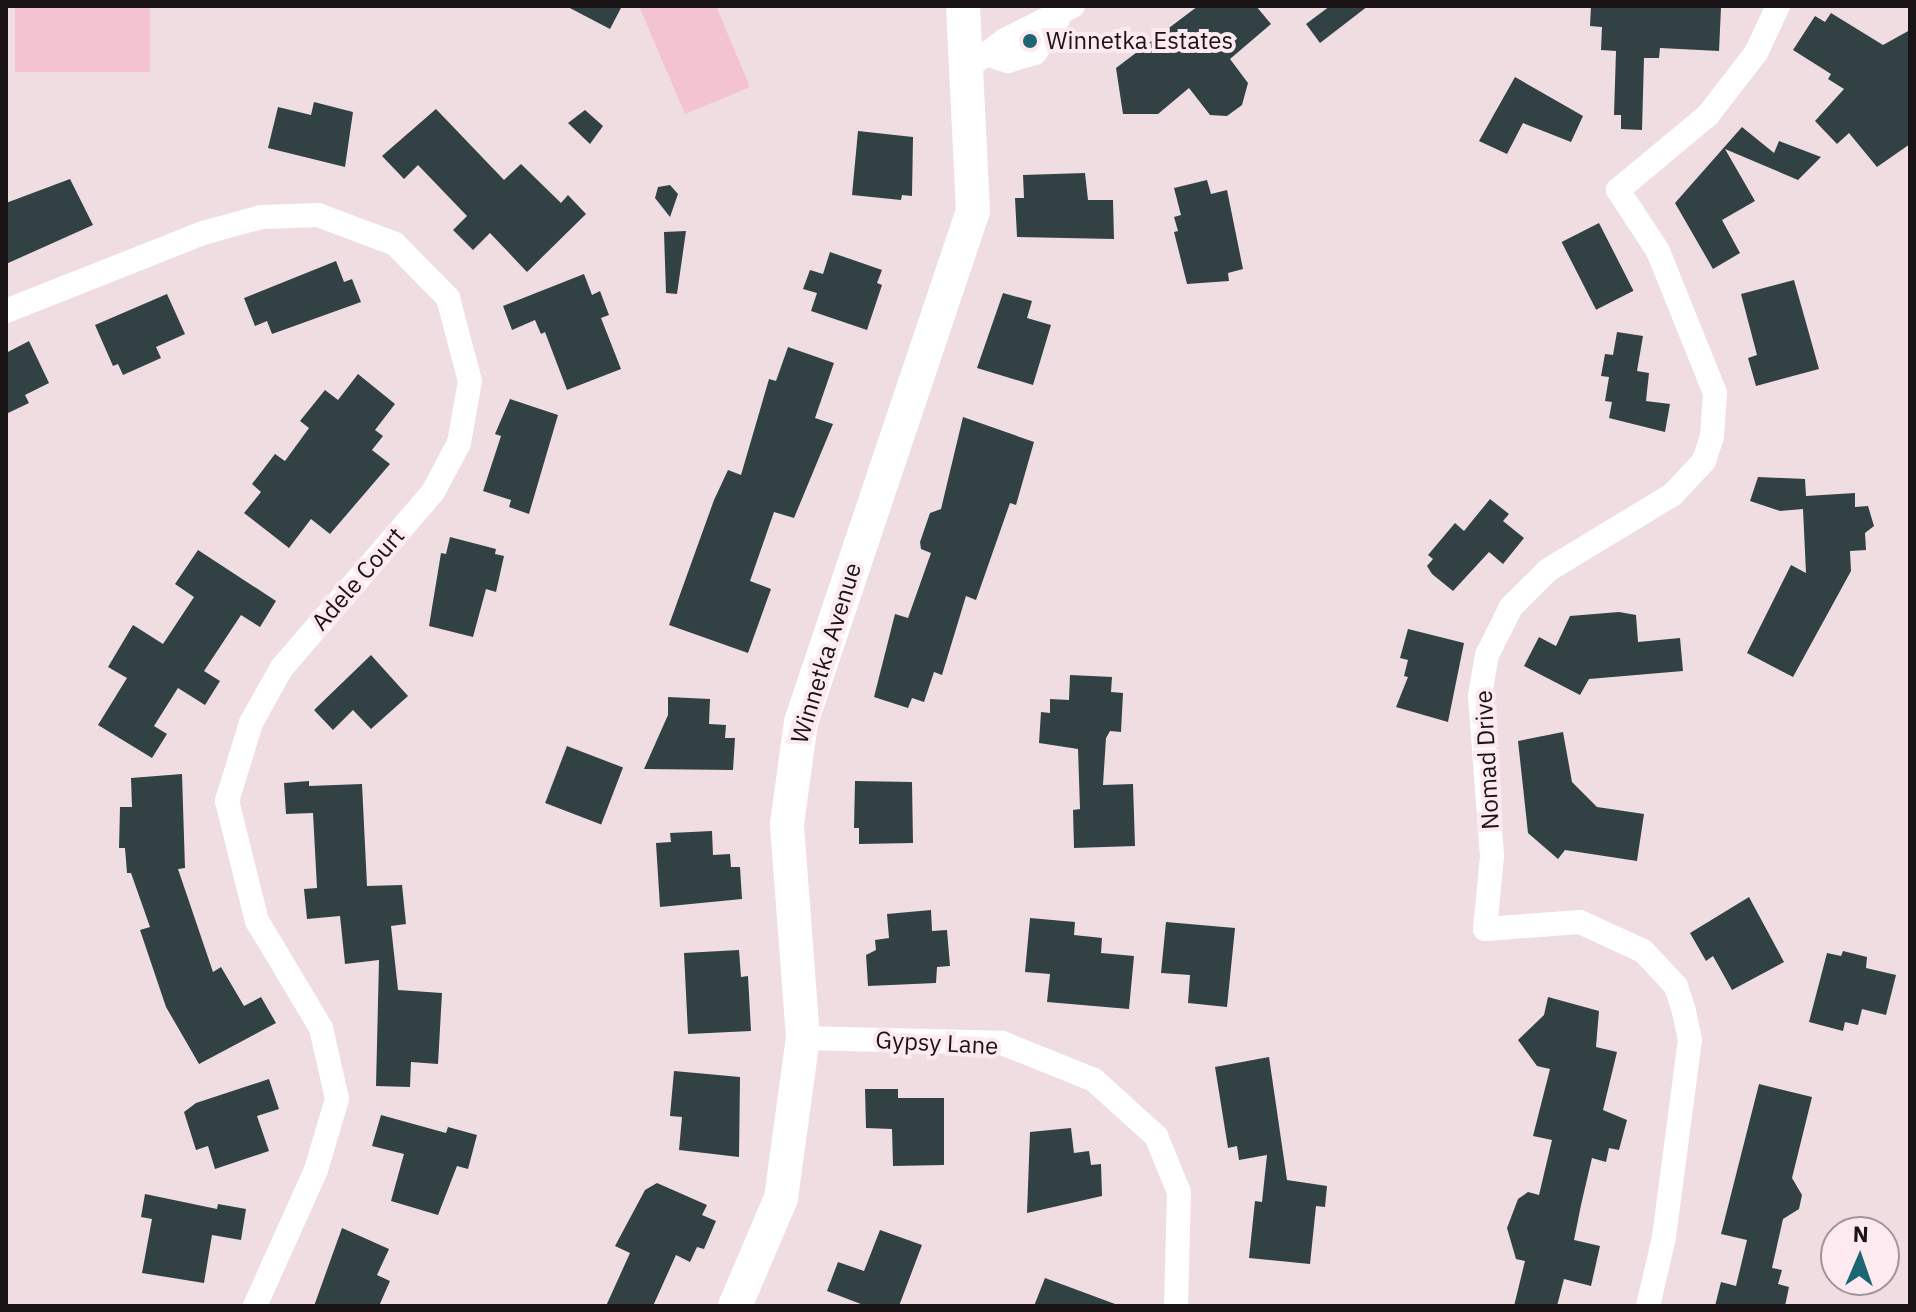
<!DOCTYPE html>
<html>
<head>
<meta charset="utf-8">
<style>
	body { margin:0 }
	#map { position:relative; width:1916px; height:1312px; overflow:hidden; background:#efdde2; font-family:"IBM Plex Sans",sans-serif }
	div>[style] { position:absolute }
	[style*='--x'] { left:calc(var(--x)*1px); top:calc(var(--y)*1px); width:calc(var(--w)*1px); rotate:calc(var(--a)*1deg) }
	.green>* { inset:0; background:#f3c3d1; transform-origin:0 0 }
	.building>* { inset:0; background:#324244; transform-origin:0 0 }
	.minor>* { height:24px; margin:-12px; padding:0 12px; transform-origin:12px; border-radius:12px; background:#fff }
	.secondary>* { height:34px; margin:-17px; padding:0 17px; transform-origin:17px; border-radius:17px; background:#fff }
	.dots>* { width:22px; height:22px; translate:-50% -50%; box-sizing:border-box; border:4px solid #fdeaf0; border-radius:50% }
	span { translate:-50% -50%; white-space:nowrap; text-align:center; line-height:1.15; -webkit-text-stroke:8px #fdeaf0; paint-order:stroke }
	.poi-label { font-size:24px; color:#1a1416 }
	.left { translate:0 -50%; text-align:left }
	.street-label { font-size:24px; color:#1a1416 }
	.frame { position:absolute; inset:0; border:8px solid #1a1416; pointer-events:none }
	.north { position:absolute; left:1820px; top:1216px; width:80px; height:80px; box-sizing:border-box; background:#fdeaf0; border:2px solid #a29499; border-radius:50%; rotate:2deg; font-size:22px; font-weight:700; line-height:32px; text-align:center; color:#1a1416 }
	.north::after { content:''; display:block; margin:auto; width:28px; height:36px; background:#1c6672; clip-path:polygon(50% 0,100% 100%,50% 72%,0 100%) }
</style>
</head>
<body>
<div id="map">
	<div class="green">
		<div style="left:15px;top:6px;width:135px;height:66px"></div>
		<div style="clip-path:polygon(639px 6px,716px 6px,750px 87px,685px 114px)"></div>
	</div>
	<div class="building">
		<div style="clip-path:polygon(566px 6px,622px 6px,610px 29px)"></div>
		<div style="clip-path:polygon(1198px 6px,1256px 6px,1271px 24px,1230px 59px,1248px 83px,1242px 105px,1227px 116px,1210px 115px,1189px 88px,1158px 114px,1123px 114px,1116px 68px)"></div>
		<div style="clip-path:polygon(1330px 6px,1368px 6px,1320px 43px,1306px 24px)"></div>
		<div style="clip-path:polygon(1591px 6px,1721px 8px,1719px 51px,1660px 48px,1659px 58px,1644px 58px,1642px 130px,1621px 129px,1621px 115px,1614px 115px,1616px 51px,1601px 50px,1602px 27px,1590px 26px)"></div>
		<div style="clip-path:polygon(1831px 13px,1883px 45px,1910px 30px,1910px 144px,1877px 167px,1849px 133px,1837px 144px,1815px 121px,1844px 89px,1828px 79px,1831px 74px,1793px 50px,1815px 16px,1825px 22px)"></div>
		<div style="clip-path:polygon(1515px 77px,1583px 116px,1571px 142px,1523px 123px,1507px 154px,1479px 141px)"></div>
		<div style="clip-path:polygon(314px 102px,353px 112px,345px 167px,268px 148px,278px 107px,311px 115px)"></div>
		<div style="clip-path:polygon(436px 109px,504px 180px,521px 164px,561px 203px,568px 195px,586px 214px,527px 272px,490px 233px,473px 250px,453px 230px,467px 216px,418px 165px,404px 179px,382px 156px)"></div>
		<div style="clip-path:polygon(585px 110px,603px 126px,590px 144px,568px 123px)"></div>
		<div style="clip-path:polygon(1742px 127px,1774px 153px,1779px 141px,1821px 157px,1798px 180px,1725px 149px,1755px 201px,1722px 220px,1740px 253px,1713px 269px,1675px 203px)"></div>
		<div style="clip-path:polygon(858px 131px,913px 137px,912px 196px,902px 195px,901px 200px,852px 195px)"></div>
		<div style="clip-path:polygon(1085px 173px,1088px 200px,1113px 200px,1114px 239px,1017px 237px,1015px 198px,1024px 198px,1023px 175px)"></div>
		<div style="clip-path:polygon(70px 179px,93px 225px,6px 264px,6px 203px)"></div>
		<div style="clip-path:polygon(1207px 180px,1211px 194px,1227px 190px,1243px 269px,1228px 273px,1229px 281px,1187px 284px,1174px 232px,1178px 231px,1174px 217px,1181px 215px,1174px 188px)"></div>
		<div style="clip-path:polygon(670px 185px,678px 194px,670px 217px,655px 198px,658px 187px)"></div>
		<div style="left:1599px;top:223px;width:76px;height:42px;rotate:63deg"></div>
		<div style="clip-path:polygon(686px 231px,677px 294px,666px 293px,664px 232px)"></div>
		<div style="clip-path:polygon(830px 252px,882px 270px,877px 283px,882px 285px,867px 330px,811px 311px,817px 293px,803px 289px,810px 270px,823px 274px)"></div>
		<div style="clip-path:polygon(336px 261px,344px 282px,352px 279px,361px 302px,272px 334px,267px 321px,255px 326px,244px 298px)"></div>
		<div style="clip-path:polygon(584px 274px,592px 295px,600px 291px,609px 315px,601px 318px,621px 369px,567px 390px,545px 332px,541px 334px,535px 320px,512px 330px,503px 306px)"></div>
		<div style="clip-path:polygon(1794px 280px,1819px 369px,1756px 386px,1748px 358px,1757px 355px,1741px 294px)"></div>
		<div style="clip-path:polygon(1003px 293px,1032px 301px,1027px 318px,1051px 325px,1033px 385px,977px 368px)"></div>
		<div style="clip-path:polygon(167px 294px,185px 334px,156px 347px,161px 358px,123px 375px,118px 364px,113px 366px,95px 325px)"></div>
		<div style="clip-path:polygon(1617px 332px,1643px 336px,1637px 371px,1649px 373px,1646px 401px,1670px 404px,1665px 432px,1609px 418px,1612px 402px,1605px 401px,1609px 377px,1601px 376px,1605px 354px,1613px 355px)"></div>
		<div style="clip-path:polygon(29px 341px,49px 383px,25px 395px,29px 403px,6px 414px,6px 353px)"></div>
		<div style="clip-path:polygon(788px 347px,834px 363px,815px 418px,833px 424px,794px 518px,774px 512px,750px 581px,771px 589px,748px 653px,669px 625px,714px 500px,728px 470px,741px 475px,769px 379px,776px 381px)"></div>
		<div style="clip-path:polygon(358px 374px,395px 404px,375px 430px,383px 436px,372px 450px,390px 464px,330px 534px,311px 519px,289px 548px,244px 513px,261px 492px,252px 484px,275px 454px,285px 461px,309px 428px,300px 421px,325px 390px,338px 400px)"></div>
		<div style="clip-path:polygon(510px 399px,558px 415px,529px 514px,509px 507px,511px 500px,483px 491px,501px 436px,495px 434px)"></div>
		<div style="clip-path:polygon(963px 417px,1034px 442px,1016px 505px,1010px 503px,976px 600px,966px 596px,942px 675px,934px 672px,924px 702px,912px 698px,908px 708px,874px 697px,895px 614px,908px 618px,931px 553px,921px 549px,920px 542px,930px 513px,941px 509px)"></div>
		<div style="clip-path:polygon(1758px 477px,1805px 479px,1806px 496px,1855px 493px,1855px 507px,1868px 506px,1874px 526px,1865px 533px,1866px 550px,1850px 551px,1851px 571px,1793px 677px,1747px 653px,1791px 565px,1806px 573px,1803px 509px,1780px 511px,1750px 501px)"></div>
		<div style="clip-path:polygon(1490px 499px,1509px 514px,1503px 521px,1524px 538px,1503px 564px,1489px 552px,1453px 591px,1432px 574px,1427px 566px,1433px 559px,1428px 555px,1455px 523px,1464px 531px)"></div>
		<div style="clip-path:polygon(450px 537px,496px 549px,495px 554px,504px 556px,496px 592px,486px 589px,473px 637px,429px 626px,441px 553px,446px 554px)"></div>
		<div style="clip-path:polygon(198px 550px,276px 601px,260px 627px,241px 615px,204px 671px,220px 681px,205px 705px,178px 688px,154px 726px,167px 734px,152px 758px,98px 725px,127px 678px,108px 667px,133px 625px,163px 644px,194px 597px,175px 584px)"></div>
		<div style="clip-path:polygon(1619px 612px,1636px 615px,1638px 642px,1680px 638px,1683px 671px,1589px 679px,1580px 695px,1524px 666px,1539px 637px,1556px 646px,1570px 616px)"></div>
		<div style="clip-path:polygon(1408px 629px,1464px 643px,1448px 722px,1396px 707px,1408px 677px,1404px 676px,1408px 660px,1400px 658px)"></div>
		<div style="clip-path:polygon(371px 655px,408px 696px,371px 729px,353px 710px,333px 730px,314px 710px)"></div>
		<div style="clip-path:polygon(1070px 675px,1112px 677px,1111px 692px,1123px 693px,1121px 732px,1110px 731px,1106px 738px,1103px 785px,1133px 784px,1135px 846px,1074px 848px,1073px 810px,1080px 809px,1078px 749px,1039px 743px,1041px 712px,1050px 713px,1050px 699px,1069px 700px)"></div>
		<div style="clip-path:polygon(668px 697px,710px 699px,709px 724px,726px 725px,725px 738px,735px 738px,733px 770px,644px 769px,668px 715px)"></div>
		<div style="clip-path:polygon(1563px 732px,1572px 782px,1597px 807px,1644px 814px,1637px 861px,1565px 850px,1558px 859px,1528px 833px,1518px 741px)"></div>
		<div style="left:567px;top:746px;width:60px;height:61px;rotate:21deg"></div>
		<div style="clip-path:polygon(182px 774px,185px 868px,178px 869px,213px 972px,221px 967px,244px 1006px,261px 997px,276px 1023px,199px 1064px,166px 1007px,140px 930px,150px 927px,131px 873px,127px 873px,125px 848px,119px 848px,120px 807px,132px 807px,131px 778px)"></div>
		<div style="clip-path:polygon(309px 781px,309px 786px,362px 784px,367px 886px,402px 885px,406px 924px,391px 926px,398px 990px,442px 993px,438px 1064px,411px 1062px,410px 1087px,376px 1086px,379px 960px,345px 964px,340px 916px,307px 919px,304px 889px,317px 888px,313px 813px,286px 814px,284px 783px)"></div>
		<div style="clip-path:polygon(855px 781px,912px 782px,913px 843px,859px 844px,859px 828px,854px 828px)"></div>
		<div style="clip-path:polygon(712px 831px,713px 855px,730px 854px,731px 867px,740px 867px,742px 899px,660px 907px,656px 843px,671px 842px,670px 833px)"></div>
		<div style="clip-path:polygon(1749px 897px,1784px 962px,1732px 990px,1713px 956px,1706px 961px,1690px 933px)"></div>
		<div style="clip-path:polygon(931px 910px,932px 931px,947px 930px,950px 966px,937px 967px,936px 983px,868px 986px,866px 955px,876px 950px,875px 940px,889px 938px,887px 914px)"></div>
		<div style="clip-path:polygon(1030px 918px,1075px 922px,1074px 935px,1102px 938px,1101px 953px,1134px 956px,1129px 1009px,1047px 1002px,1050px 974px,1025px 972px)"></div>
		<div style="clip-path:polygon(1166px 922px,1235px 928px,1227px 1007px,1188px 1003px,1190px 975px,1161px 973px)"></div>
		<div style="clip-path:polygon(739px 950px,741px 977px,748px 976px,751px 1031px,688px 1034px,684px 953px)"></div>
		<div style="clip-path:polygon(1843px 951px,1867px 957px,1866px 968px,1896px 975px,1886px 1015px,1862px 1009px,1858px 1025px,1845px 1022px,1843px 1031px,1809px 1022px,1827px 953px,1841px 956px)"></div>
		<div style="clip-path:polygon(1548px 997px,1599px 1011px,1596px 1047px,1617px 1052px,1603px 1110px,1627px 1120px,1619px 1150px,1609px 1148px,1606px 1162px,1592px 1158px,1581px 1205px,1574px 1240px,1600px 1246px,1591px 1286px,1564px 1279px,1557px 1306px,1514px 1306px,1525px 1261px,1516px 1259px,1507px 1228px,1518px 1199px,1528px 1192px,1539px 1195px,1552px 1140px,1533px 1136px,1550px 1069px,1537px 1066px,1518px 1040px,1544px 1015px)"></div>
		<div style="clip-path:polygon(1269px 1057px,1287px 1180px,1327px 1186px,1325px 1207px,1316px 1206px,1310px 1264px,1249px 1258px,1255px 1201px,1262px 1202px,1267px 1155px,1239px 1160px,1237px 1146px,1228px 1148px,1215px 1067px)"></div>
		<div style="clip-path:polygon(674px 1071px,740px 1077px,739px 1157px,679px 1150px,682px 1117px,670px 1116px)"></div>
		<div style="clip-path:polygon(269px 1079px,279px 1109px,257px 1116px,269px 1151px,215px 1169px,208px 1146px,196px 1150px,184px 1112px,196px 1103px)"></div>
		<div style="clip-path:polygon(1759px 1084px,1812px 1097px,1792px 1178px,1802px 1195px,1799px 1209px,1783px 1219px,1772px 1268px,1782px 1270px,1778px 1284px,1789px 1287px,1785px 1306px,1715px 1306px,1721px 1282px,1736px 1286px,1747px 1240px,1721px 1234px)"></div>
		<div style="clip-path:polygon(865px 1089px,898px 1089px,898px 1098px,944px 1098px,944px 1165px,893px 1166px,892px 1129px,866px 1128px)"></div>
		<div style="clip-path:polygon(381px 1115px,446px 1133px,448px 1127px,477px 1135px,468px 1169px,457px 1166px,438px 1215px,391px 1201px,404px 1154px,372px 1146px)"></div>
		<div style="clip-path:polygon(1071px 1128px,1074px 1153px,1089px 1151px,1091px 1165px,1101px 1164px,1102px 1196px,1027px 1213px,1030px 1132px)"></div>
		<div style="clip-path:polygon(657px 1183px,707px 1205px,702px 1215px,716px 1221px,704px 1249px,697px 1247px,690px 1262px,676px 1255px,653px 1306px,606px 1306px,630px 1253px,615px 1246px,645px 1190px)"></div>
		<div style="clip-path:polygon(145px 1194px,217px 1209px,218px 1204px,246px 1209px,241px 1240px,212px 1235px,204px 1283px,142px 1273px,152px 1219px,141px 1217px)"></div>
		<div style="clip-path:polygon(342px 1228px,389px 1249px,377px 1275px,390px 1281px,379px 1306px,314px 1306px)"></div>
		<div style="clip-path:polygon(880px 1230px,922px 1245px,899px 1306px,866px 1306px,827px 1291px,838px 1262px,864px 1271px)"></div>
		<div style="clip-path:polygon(1045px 1278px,1115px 1304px,1114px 1306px,1034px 1306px)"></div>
	</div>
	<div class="minor">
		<div style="--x:989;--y:55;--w:20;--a:18"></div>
		<div style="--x:1008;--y:61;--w:28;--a:-17"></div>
		<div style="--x:1035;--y:53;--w:41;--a:-55.9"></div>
		<div style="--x:967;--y:68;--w:47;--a:-36.4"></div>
		<div style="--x:1005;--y:40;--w:76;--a:-26.6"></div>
		<div style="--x:6;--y:311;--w:212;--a:-21.6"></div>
		<div style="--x:203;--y:233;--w:60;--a:-15.4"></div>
		<div style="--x:261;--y:217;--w:57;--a:-2"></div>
		<div style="--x:318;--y:215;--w:82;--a:20.6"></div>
		<div style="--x:395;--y:244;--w:76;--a:45.5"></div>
		<div style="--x:448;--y:298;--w:86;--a:75.2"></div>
		<div style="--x:470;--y:381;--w:63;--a:100.1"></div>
		<div style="--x:459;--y:443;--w:55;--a:118"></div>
		<div style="--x:433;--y:492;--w:233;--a:130.7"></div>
		<div style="--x:281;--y:669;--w:62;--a:119.1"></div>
		<div style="--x:251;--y:723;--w:82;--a:107.1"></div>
		<div style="--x:227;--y:801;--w:124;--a:76"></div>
		<div style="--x:257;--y:921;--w:125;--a:59.1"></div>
		<div style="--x:321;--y:1028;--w:73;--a:77.3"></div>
		<div style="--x:337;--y:1099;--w:74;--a:106.5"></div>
		<div style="--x:316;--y:1170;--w:149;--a:114.2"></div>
		<div style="--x:803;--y:1038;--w:199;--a:1.4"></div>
		<div style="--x:1002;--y:1043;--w:99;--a:21.9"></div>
		<div style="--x:1094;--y:1080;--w:84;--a:42.1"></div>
		<div style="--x:1156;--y:1136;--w:61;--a:67.7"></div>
		<div style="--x:1179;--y:1192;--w:114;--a:91.5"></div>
		<div style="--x:1648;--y:1306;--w:71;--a:-76.9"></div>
		<div style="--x:1664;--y:1237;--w:199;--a:-82.5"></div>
		<div style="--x:1690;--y:1040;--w:30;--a:-102"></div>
		<div style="--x:1684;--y:1011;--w:26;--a:-108"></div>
		<div style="--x:1676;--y:986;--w:48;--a:-133.3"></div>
		<div style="--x:1643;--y:951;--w:69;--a:-155.3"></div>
		<div style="--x:1580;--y:922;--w:95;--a:175.8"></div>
		<div style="--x:1485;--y:929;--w:73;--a:-84.5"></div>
		<div style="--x:1492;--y:856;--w:161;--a:-94.3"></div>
		<div style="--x:1480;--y:695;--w:41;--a:-80.1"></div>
		<div style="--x:1487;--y:655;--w:54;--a:-63.4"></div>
		<div style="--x:1511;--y:607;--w:52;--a:-45"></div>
		<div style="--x:1548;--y:570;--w:145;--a:-31.2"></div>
		<div style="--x:1672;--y:495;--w:47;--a:-46.7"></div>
		<div style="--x:1704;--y:461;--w:25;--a:-72"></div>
		<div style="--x:1712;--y:437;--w:44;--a:-86.1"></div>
		<div style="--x:1715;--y:393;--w:153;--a:-111.9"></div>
		<div style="--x:1658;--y:251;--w:73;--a:-123.3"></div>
		<div style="--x:1618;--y:190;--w:117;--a:-39.8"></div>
		<div style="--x:1708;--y:115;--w:78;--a:-52.3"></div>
		<div style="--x:1756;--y:53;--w:52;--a:-64.9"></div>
	</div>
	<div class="secondary">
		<div style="--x:735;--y:1306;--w:117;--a:-66.9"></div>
		<div style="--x:781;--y:1198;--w:162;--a:-82.2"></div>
		<div style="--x:803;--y:1038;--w:215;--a:-94.3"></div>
		<div style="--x:787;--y:824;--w:103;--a:-82.2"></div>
		<div style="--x:801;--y:722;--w:539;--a:-71.4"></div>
		<div style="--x:973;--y:211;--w:205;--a:-92.8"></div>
	</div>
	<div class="dots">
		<div style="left:1030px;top:41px;background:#1c6672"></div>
	</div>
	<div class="poi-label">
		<span class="left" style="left:1046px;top:41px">Winnetka Estates</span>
	</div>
	<div class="street-label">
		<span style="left:358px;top:579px;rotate:-49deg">Adele Court</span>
		<span style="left:826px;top:653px;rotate:-73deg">Winnetka Avenue</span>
		<span style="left:1487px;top:760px;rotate:-93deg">Nomad Drive</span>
		<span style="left:937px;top:1043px;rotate:3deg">Gypsy Lane</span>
	</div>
	<div class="frame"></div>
	<div class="north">N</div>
</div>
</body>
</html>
